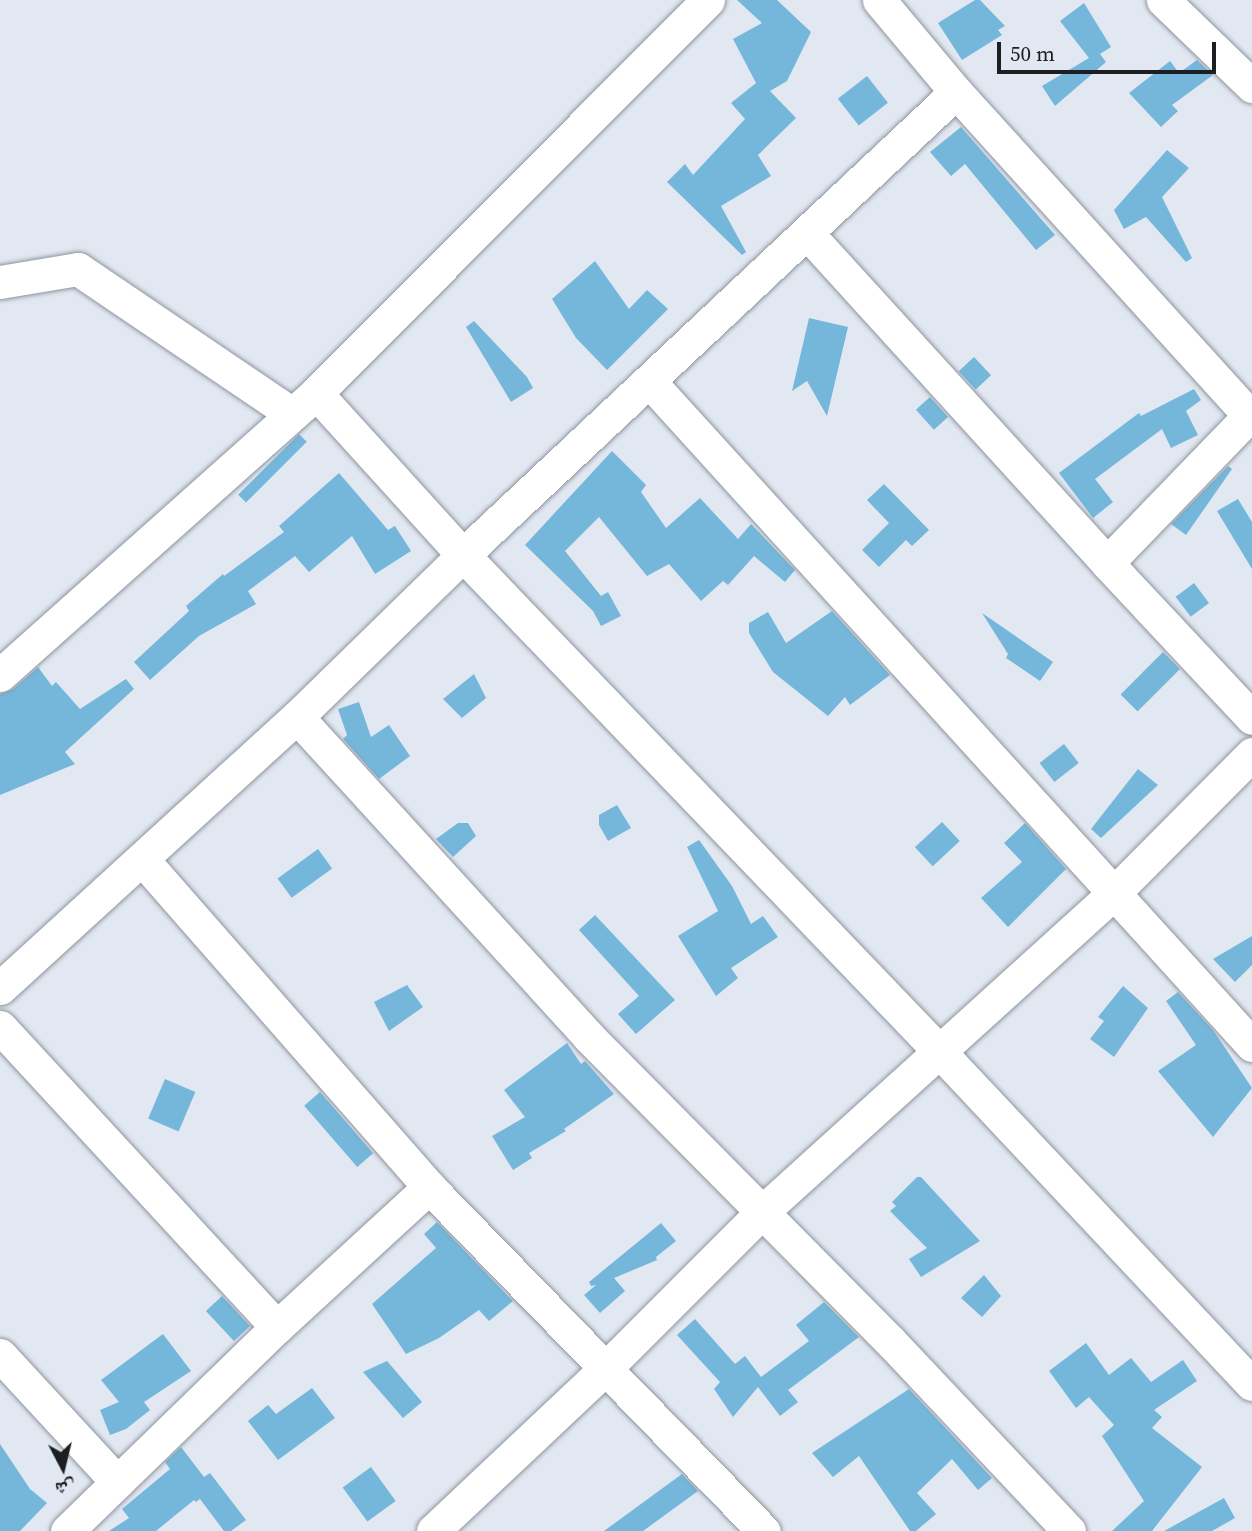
<!DOCTYPE html>
<html>
<head>
<meta charset="utf-8">
<style>
	body { margin:0 }
	#map { position:relative; width:1252px; height:1531px; overflow:hidden; background:#e1e8f2; font-family:"Source Serif 4","Noto Naskh Arabic",serif }
	div>[style] { position:absolute }
	[style*='--x'] { left:calc(var(--x)*1px); top:calc(var(--y)*1px); width:calc(var(--w)*1px); rotate:calc(var(--a)*1deg) }
	.building>* { inset:0; background:#74b7db; transform-origin:0 0 }
	.roads { filter:drop-shadow(0 0 2px #8f959e) drop-shadow(0 0 2px #8f959e) }
	.street>* { height:33px; margin:-16.5px; padding:0 16.5px; transform-origin:16.5px; border-radius:16.5px; background:#fff }
	span { translate:-50% -50%; white-space:nowrap; text-align:center; line-height:1.15; -webkit-text-stroke:6px #e1e8f2; paint-order:stroke }
	.north { position:absolute; left:28px; top:1433px; width:70px; height:70px; -webkit-text-stroke:5px #e1e8f2; paint-order:stroke; rotate:173deg; font-size:19px; font-weight:700; line-height:28px; text-align:center; color:#1c1e22 }
	.north::after { content:''; display:block; margin:auto; width:24px; height:32px; background:#1c1e22; clip-path:polygon(50% 0,100% 100%,50% 72%,0 100%) }
	.scale { position:absolute; left:997px; top:42px; width:219px; height:32px; box-sizing:border-box; border:4px solid #1c1e22; border-top:0; padding-left:9px; font-size:21px; line-height:24px; white-space:nowrap; color:#1c1e22; -webkit-text-stroke:5px #e1e8f2; paint-order:stroke }
</style>
</head>
<body>
<div id="map">
	<div class="building">
		<div style="clip-path:polygon(737px 0,777px 0,811px 32px,787px 81px,770px 91px,796px 118px,758px 155px,771px 176px,721px 206px,746px 252px,742px 255px,667px 182px,685px 164px,693px 175px,745px 119px,731px 103px,756px 83px,733px 39px,762px 23px)"></div>
		<div style="clip-path:polygon(975px 0,980px 0,1005px 26px,998px 30px,1002px 35px,962px 60px,938px 23px)"></div>
		<div style="clip-path:polygon(1084px 3px,1111px 47px,1100px 54px,1106px 62px,1055px 106px,1042px 86px,1089px 58px,1060px 21px)"></div>
		<div style="clip-path:polygon(1197px 60px,1213px 75px,1172px 105px,1178px 111px,1161px 127px,1129px 93px,1170px 61px,1179px 73px)"></div>
		<div style="left:867px;top:76px;width:34px;height:37px;rotate:52deg"></div>
		<div style="clip-path:polygon(961px 127px,1055px 235px,1036px 250px,965px 164px,951px 176px,930px 152px)"></div>
		<div style="clip-path:polygon(1167px 150px,1189px 168px,1162px 197px,1192px 258px,1186px 262px,1146px 217px,1124px 229px,1114px 210px)"></div>
		<div style="clip-path:polygon(595px 261px,629px 309px,647px 290px,668px 309px,607px 370px,576px 338px,552px 299px)"></div>
		<div style="clip-path:polygon(809px 318px,848px 327px,827px 416px,807px 381px,792px 391px)"></div>
		<div style="clip-path:polygon(474px 321px,527px 377px,533px 388px,511px 402px,466px 327px)"></div>
		<div style="left:974px;top:357px;width:25px;height:21px;rotate:47deg"></div>
		<div style="clip-path:polygon(1194px 389px,1201px 400px,1186px 411px,1198px 435px,1171px 448px,1162px 429px,1095px 479px,1113px 502px,1093px 518px,1059px 473px,1139px 413px,1141px 416px)"></div>
		<div style="left:930px;top:397px;width:27px;height:19px;rotate:48deg"></div>
		<div style="left:299px;top:434px;width:11px;height:86px;rotate:45deg"></div>
		<div style="clip-path:polygon(612px 451px,646px 485px,641px 492px,666px 528px,700px 498px,738px 539px,751px 524px,795px 570px,785px 582px,754px 556px,728px 585px,723px 581px,701px 601px,669px 564px,647px 576px,599px 517px,565px 551px,601px 596px,608px 592px,621px 616px,601px 626px,593px 611px,525px 545px)"></div>
		<div style="clip-path:polygon(1228px 466px,1232px 469px,1186px 535px,1171px 524px)"></div>
		<div style="clip-path:polygon(339px 473px,388px 530px,395px 526px,411px 551px,375px 574px,352px 536px,309px 572px,295px 556px,248px 591px,256px 604px,199px 636px,150px 680px,134px 662px,189px 611px,186px 606px,223px 574px,224px 576px,284px 532px,279px 526px)"></div>
		<div style="clip-path:polygon(884px 484px,929px 530px,912px 546px,906px 540px,879px 567px,862px 550px,889px 523px,867px 500px)"></div>
		<div style="clip-path:polygon(1238px 499px,1252px 522px,1252px 569px,1217px 511px)"></div>
		<div style="left:1194px;top:583px;width:25px;height:23px;rotate:53deg"></div>
		<div style="clip-path:polygon(832px 611px,890px 675px,850px 705px,845px 697px,828px 716px,773px 672px,749px 633px,749px 623px,768px 612px,786px 643px)"></div>
		<div style="clip-path:polygon(982px 613px,1053px 662px,1040px 681px,1006px 658px,1008px 654px)"></div>
		<div style="left:1163px;top:652px;width:24px;height:60px;rotate:45deg"></div>
		<div style="clip-path:polygon(38px 667px,52px 686px,56px 682px,80px 709px,126px 679px,134px 689px,65px 752px,75px 764px,0 795px,0 694px,13px 689px)"></div>
		<div style="clip-path:polygon(474px 674px,486px 698px,462px 718px,443px 699px)"></div>
		<div style="clip-path:polygon(359px 702px,371px 737px,389px 725px,410px 756px,379px 779px,343px 739px,347px 735px,338px 709px)"></div>
		<div style="left:1064px;top:744px;width:24px;height:31px;rotate:52deg"></div>
		<div style="clip-path:polygon(1138px 769px,1158px 785px,1101px 838px,1091px 829px)"></div>
		<div style="clip-path:polygon(617px 805px,631px 828px,608px 841px,599px 825px,599px 815px)"></div>
		<div style="left:942px;top:822px;width:26px;height:37px;rotate:47deg"></div>
		<div style="clip-path:polygon(458px 823px,468px 823px,476px 836px,453px 857px,436px 839px)"></div>
		<div style="clip-path:polygon(1025px 823px,1066px 869px,1008px 927px,981px 898px,1022px 862px,1004px 843px)"></div>
		<div style="clip-path:polygon(699px 840px,732px 886px,751px 924px,763px 916px,778px 937px,731px 968px,738px 978px,716px 996px,678px 936px,718px 911px,687px 847px)"></div>
		<div style="left:318px;top:849px;width:24px;height:50px;rotate:54deg"></div>
		<div style="clip-path:polygon(595px 915px,675px 1000px,636px 1034px,618px 1014px,639px 996px,579px 930px)"></div>
		<div style="clip-path:polygon(1252px 936px,1252px 965px,1235px 982px,1213px 959px)"></div>
		<div style="clip-path:polygon(407px 985px,423px 1007px,389px 1031px,374px 1002px)"></div>
		<div style="clip-path:polygon(1123px 986px,1148px 1008px,1114px 1057px,1090px 1039px,1104px 1021px,1098px 1017px)"></div>
		<div style="clip-path:polygon(1178px 992px,1213px 1030px,1252px 1088px,1213px 1137px,1158px 1071px,1196px 1045px,1166px 1001px)"></div>
		<div style="clip-path:polygon(567px 1043px,581px 1064px,585px 1061px,614px 1094px,564px 1129px,566px 1131px,529px 1153px,532px 1158px,513px 1170px,492px 1136px,525px 1117px,504px 1090px)"></div>
		<div style="left:165px;top:1079px;width:33px;height:43px;rotate:23deg"></div>
		<div style="left:320px;top:1092px;width:81px;height:21px;rotate:49deg"></div>
		<div style="clip-path:polygon(917px 1177px,921px 1177px,980px 1241px,921px 1277px,909px 1259px,927px 1248px,890px 1211px,896px 1206px,892px 1202px)"></div>
		<div style="clip-path:polygon(437px 1222px,513px 1301px,489px 1321px,479px 1310px,439px 1338px,406px 1354px,372px 1304px,436px 1248px,424px 1234px)"></div>
		<div style="clip-path:polygon(661px 1223px,676px 1241px,656px 1257px,657px 1260px,614px 1278px,625px 1291px,600px 1313px,584px 1295px,596px 1285px,591px 1286px,589px 1282px)"></div>
		<div style="clip-path:polygon(984px 1275px,1001px 1296px,982px 1317px,961px 1298px)"></div>
		<div style="left:222px;top:1296px;width:41px;height:22px;rotate:47deg"></div>
		<div style="clip-path:polygon(824px 1302px,859px 1337px,788px 1390px,798px 1402px,780px 1416px,758px 1387px,733px 1417px,714px 1389px,720px 1382px,677px 1335px,695px 1319px,735px 1364px,745px 1356px,761px 1377px,809px 1341px,796px 1325px)"></div>
		<div style="clip-path:polygon(163px 1334px,191px 1371px,144px 1402px,150px 1410px,126px 1429px,110px 1435px,100px 1410px,119px 1402px,101px 1380px)"></div>
		<div style="clip-path:polygon(1086px 1343px,1109px 1375px,1131px 1358px,1151px 1382px,1183px 1360px,1197px 1381px,1154px 1410px,1162px 1417px,1152px 1428px,1202px 1467px,1152px 1531px,1112px 1531px,1144px 1501px,1102px 1436px,1114px 1425px,1089px 1397px,1076px 1408px,1049px 1371px)"></div>
		<div style="clip-path:polygon(387px 1361px,422px 1402px,403px 1418px,363px 1372px)"></div>
		<div style="clip-path:polygon(312px 1388px,335px 1418px,278px 1460px,248px 1421px,268px 1405px,276px 1414px)"></div>
		<div style="clip-path:polygon(909px 1389px,992px 1478px,978px 1490px,952px 1459px,917px 1493px,936px 1514px,916px 1531px,910px 1531px,859px 1456px,833px 1477px,812px 1453px)"></div>
		<div style="clip-path:polygon(0 1444px,30px 1489px,47px 1503px,20px 1531px,0 1531px)"></div>
		<div style="clip-path:polygon(181px 1447px,204px 1477px,210px 1473px,246px 1520px,231px 1531px,224px 1531px,200px 1499px,196px 1502px,194px 1500px,156px 1531px,109px 1531px,129px 1518px,122px 1509px,170px 1469px,165px 1462px)"></div>
		<div style="left:371px;top:1467px;width:42px;height:35px;rotate:54deg"></div>
		<div style="clip-path:polygon(682px 1474px,698px 1491px,643px 1531px,604px 1531px)"></div>
		<div style="clip-path:polygon(1224px 1498px,1235px 1518px,1212px 1531px,1164px 1531px)"></div>
	</div>
	<div class="roads">
		<div class="street">
			<div style="--x:879;--y:0;--w:120;--a:50.1"></div>
			<div style="--x:956;--y:92;--w:436;--a:47.8"></div>
			<div style="--x:1163;--y:0;--w:124;--a:44"></div>
			<div style="--x:807;--y:233;--w:446;--a:47.7"></div>
			<div style="--x:1107;--y:563;--w:212;--a:46.9"></div>
			<div style="--x:0;--y:282;--w:79;--a:-9.5"></div>
			<div style="--x:78;--y:269;--w:258;--a:34.1"></div>
			<div style="--x:649;--y:381;--w:897;--a:47.76"></div>
			<div style="--x:316;--y:393;--w:219;--a:47.8"></div>
			<div style="--x:463;--y:555;--w:686;--a:46.18"></div>
			<div style="--x:938;--y:1050;--w:458;--a:46.8"></div>
			<div style="--x:1107;--y:563;--w:209;--a:-46"></div>
			<div style="--x:0;--y:675;--w:424;--a:-41.7"></div>
			<div style="--x:316;--y:393;--w:555;--a:-45.07"></div>
			<div style="--x:297;--y:717;--w:433;--a:47.6"></div>
			<div style="--x:589;--y:1037;--w:428;--a:45.3"></div>
			<div style="--x:890;--y:1341;--w:261;--a:46.7"></div>
			<div style="--x:142;--y:859;--w:436;--a:48.8"></div>
			<div style="--x:429;--y:1187;--w:480;--a:45.8"></div>
			<div style="--x:0;--y:988;--w:402;--a:-42.4"></div>
			<div style="--x:297;--y:717;--w:232;--a:-44.3"></div>
			<div style="--x:463;--y:555;--w:676;--a:-43.2"></div>
			<div style="--x:0;--y:1027;--w:408;--a:47.3"></div>
			<div style="--x:0;--y:1355;--w:173;--a:47.3"></div>
			<div style="--x:67;--y:1531;--w:293;--a:-44.2"></div>
			<div style="--x:277;--y:1327;--w:207;--a:-42.6"></div>
			<div style="--x:433;--y:1531;--w:239;--a:-43.3"></div>
			<div style="--x:607;--y:1367;--w:218;--a:-45"></div>
			<div style="--x:761;--y:1213;--w:476;--a:-42.2"></div>
			<div style="--x:1114;--y:893;--w:196;--a:-45.2"></div>
		</div>
	</div>
	<div class="north">ش</div>
	<div class="scale">50 m</div>
</div>
</body>
</html>
